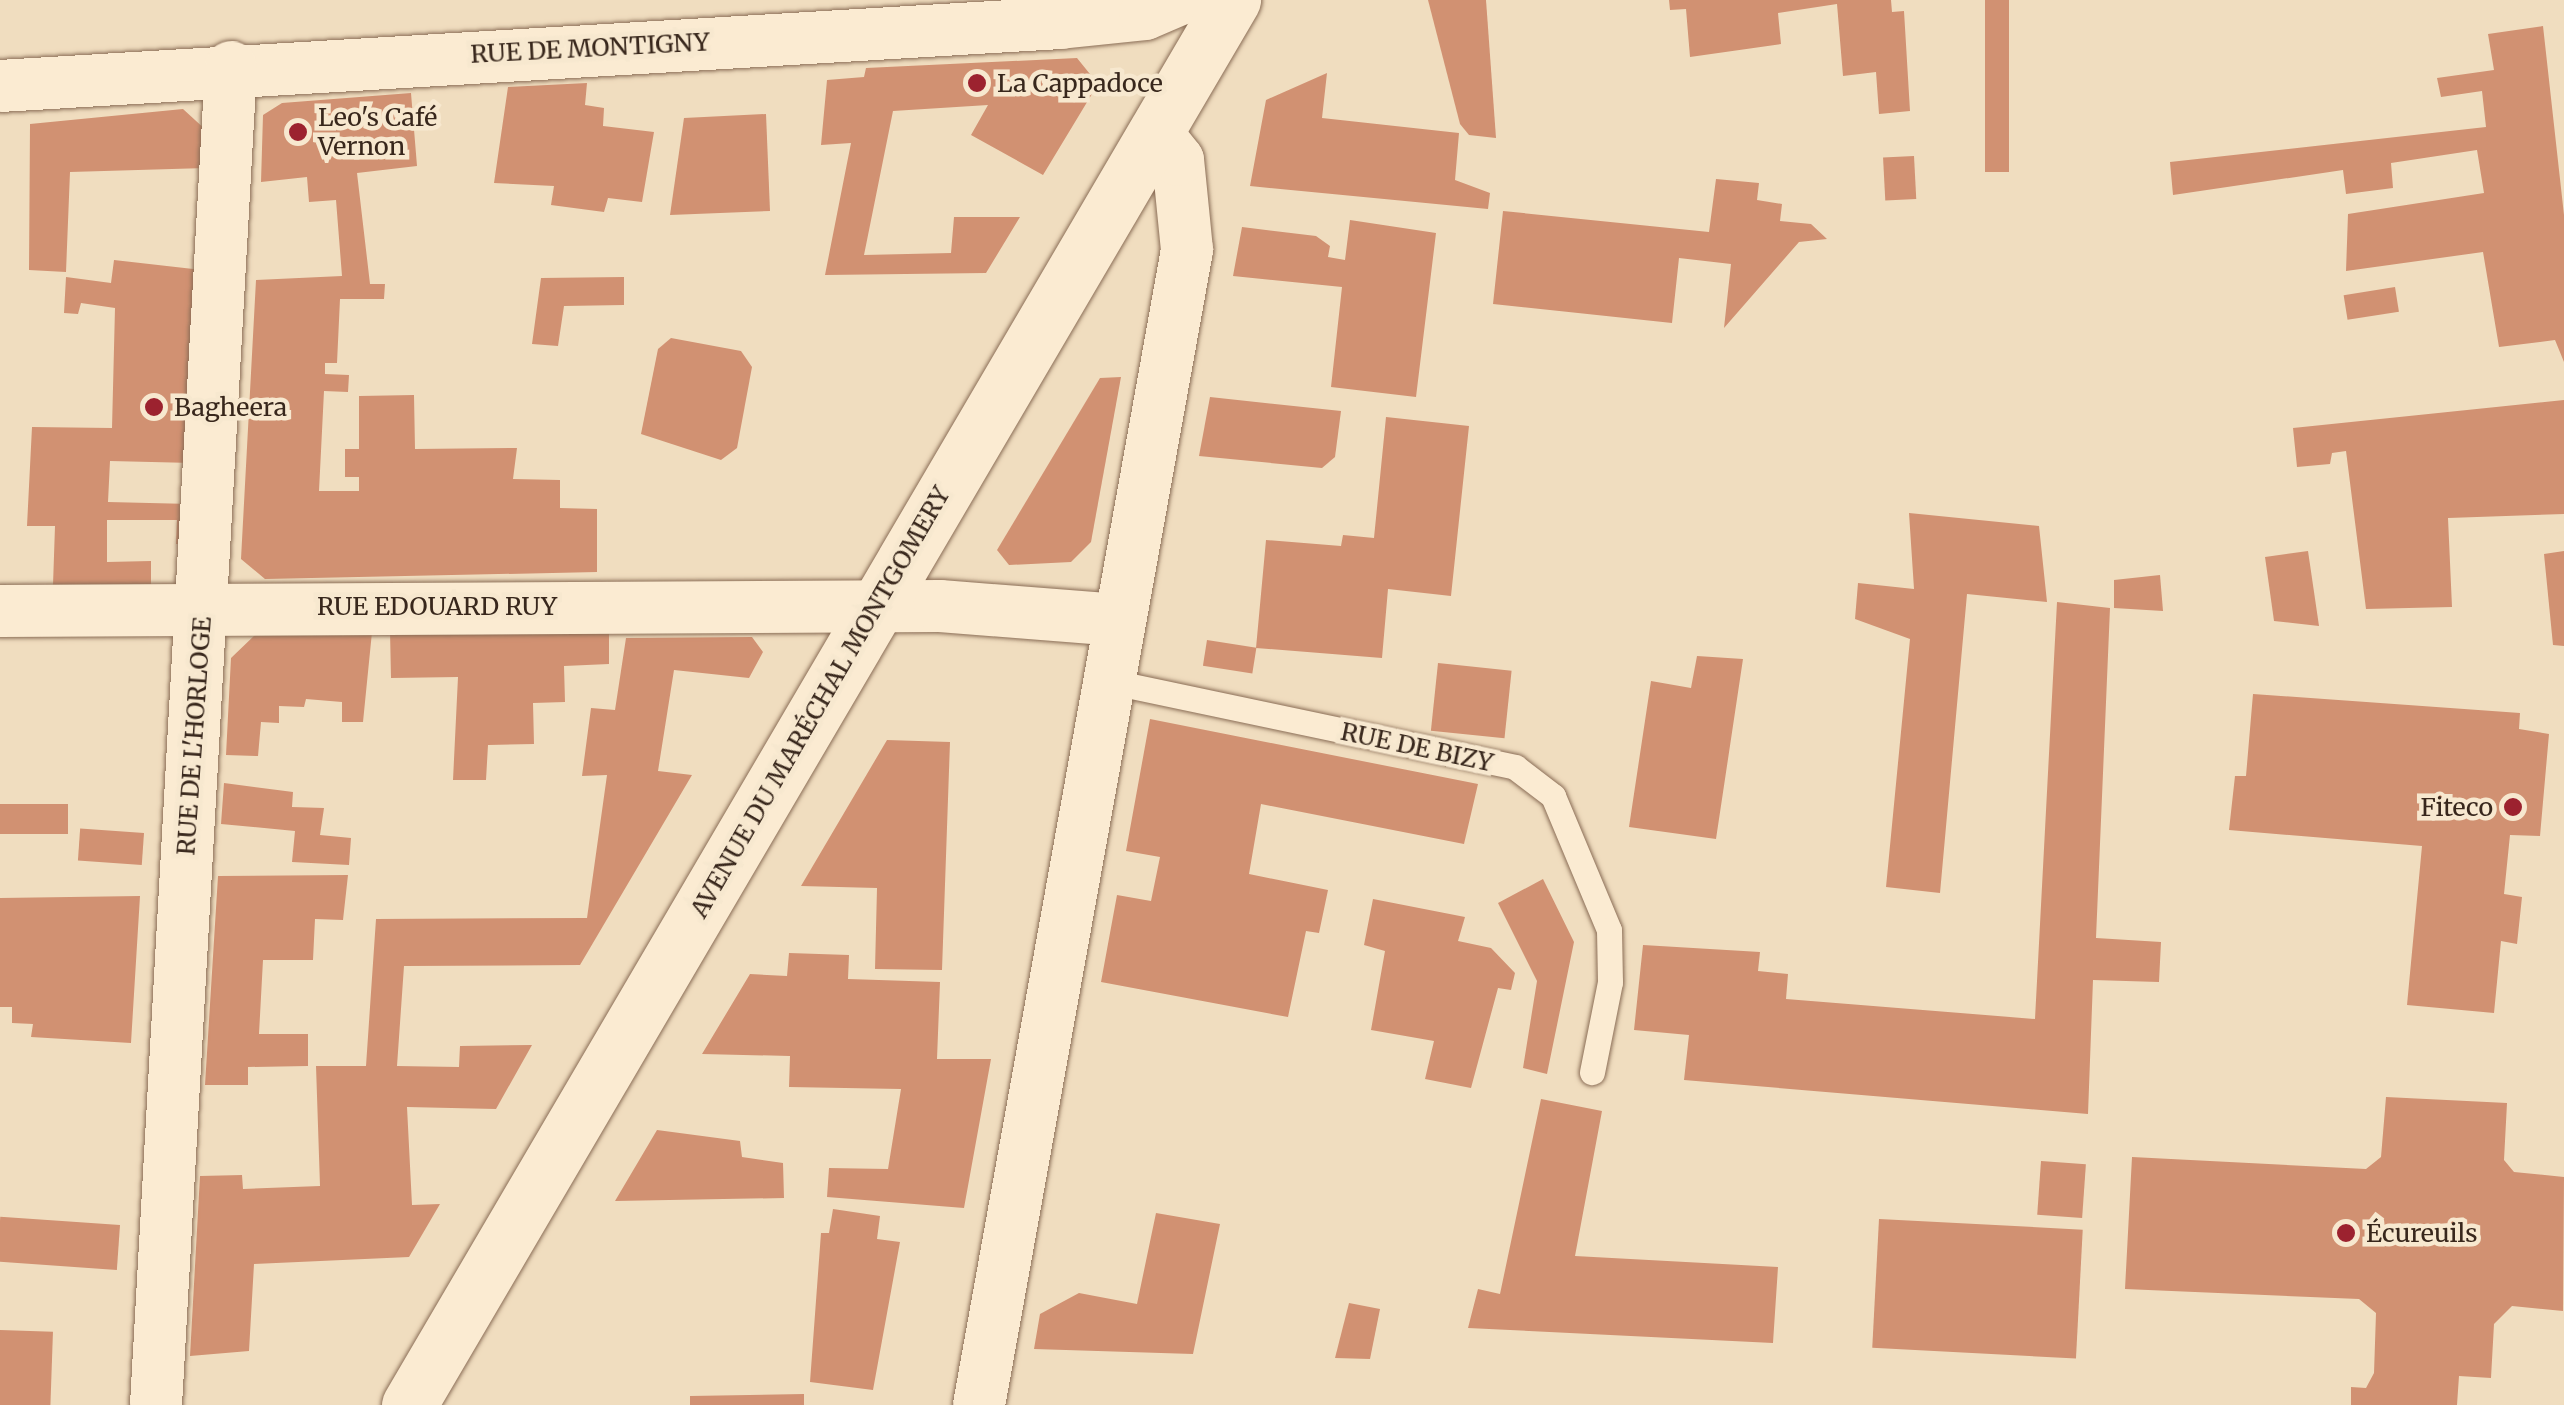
<!DOCTYPE html>
<html>
<head>
<meta charset="utf-8">
<style>
	body { margin:0 }
	#map { position:relative; width:2564px; height:1405px; overflow:hidden; background:#f0ddbf; font-family:Merriweather,serif }
	div>[style] { position:absolute }
	[style*='--x'] { left:calc(var(--x)*1px); top:calc(var(--y)*1px); width:calc(var(--w)*1px); rotate:calc(var(--a)*1deg) }
	.building>* { inset:0; background:#d19172; transform-origin:0 0 }
	.roads { filter:drop-shadow(0 0 2px #8a6d56) drop-shadow(0 0 2px #8a6d56) }
	.lane>* { height:25px; margin:-12.5px; padding:0 12.5px; transform-origin:12.5px; border-radius:12.5px; background:#fbebd2 }
	.street>* { height:52px; margin:-26px; padding:0 26px; transform-origin:26px; border-radius:26px; background:#fbebd2 }
	.secondary>* { height:55px; margin:-27.5px; padding:0 27.5px; transform-origin:27.5px; border-radius:27.5px; background:#fbebd2 }
	.dots>* { width:28px; height:28px; translate:-50% -50%; box-sizing:border-box; border:5px solid #f7e8cf; border-radius:50% }
	span { translate:-50% -50%; white-space:nowrap; text-align:center; line-height:1.15; -webkit-text-stroke:9px #f7e8cf; paint-order:stroke }
	.street-label { font-size:25px; color:#38271c }
	.poi-label { font-size:25px; color:#38271c }
	.left { translate:0 -50%; text-align:left }
	.right { translate:-100% -50%; text-align:right }
</style>
</head>
<body>
<div id="map">
	<div class="building">
		<div style="clip-path:polygon(1428px 0,1486px 0,1496px 138px,1469px 135px,1460px 124px)"></div>
		<div style="clip-path:polygon(1669px 0,1891px 0,1892px 12px,1904px 11px,1910px 111px,1879px 114px,1876px 72px,1843px 76px,1837px 4px,1778px 13px,1781px 44px,1690px 57px,1686px 9px,1670px 10px)"></div>
		<div style="left:1985px;top:0;width:24px;height:172px"></div>
		<div style="clip-path:polygon(2543px 26px,2564px 215px,2564px 362px,2555px 340px,2499px 347px,2483px 252px,2346px 271px,2348px 214px,2484px 193px,2477px 150px,2391px 163px,2393px 188px,2346px 194px,2343px 170px,2173px 195px,2170px 162px,2486px 127px,2482px 91px,2441px 97px,2437px 78px,2494px 70px,2488px 34px)"></div>
		<div style="clip-path:polygon(1077px 58px,1098px 84px,1043px 175px,971px 135px,988px 105px,893px 111px,864px 255px,951px 253px,954px 217px,1020px 217px,986px 273px,825px 275px,851px 143px,821px 145px,827px 80px,864px 77px,866px 68px)"></div>
		<div style="clip-path:polygon(1327px 73px,1322px 118px,1459px 133px,1455px 180px,1490px 193px,1488px 209px,1250px 186px,1266px 100px)"></div>
		<div style="clip-path:polygon(587px 83px,585px 105px,604px 108px,603px 126px,654px 132px,642px 202px,608px 198px,604px 212px,551px 205px,554px 186px,494px 183px,508px 87px)"></div>
		<div style="clip-path:polygon(411px 93px,417px 166px,357px 173px,370px 284px,385px 284px,384px 299px,340px 299px,337px 363px,325px 363px,325px 374px,349px 375px,348px 392px,324px 391px,319px 491px,359px 491px,359px 477px,345px 477px,345px 449px,359px 449px,359px 396px,414px 395px,415px 449px,517px 448px,513px 479px,560px 480px,560px 508px,597px 509px,597px 572px,265px 579px,241px 559px,256px 280px,342px 276px,336px 200px,309px 202px,307px 177px,261px 182px,263px 115px,282px 103px)"></div>
		<div style="clip-path:polygon(183px 109px,207px 131px,206px 168px,70px 172px,66px 272px,29px 270px,30px 124px)"></div>
		<div style="clip-path:polygon(766px 114px,770px 211px,670px 215px,684px 118px)"></div>
		<div style="left:1914px;top:156px;width:43px;height:31px;rotate:87deg"></div>
		<div style="clip-path:polygon(1716px 179px,1759px 183px,1757px 200px,1782px 204px,1780px 221px,1811px 224px,1827px 239px,1799px 242px,1724px 328px,1731px 264px,1679px 258px,1672px 323px,1493px 304px,1503px 211px,1709px 232px)"></div>
		<div style="clip-path:polygon(1350px 220px,1436px 233px,1416px 397px,1331px 387px,1342px 287px,1233px 276px,1242px 227px,1316px 236px,1330px 246px,1328px 257px,1345px 260px)"></div>
		<div style="clip-path:polygon(114px 260px,202px 270px,193px 463px,110px 461px,108px 502px,191px 504px,190px 544px,176px 544px,177px 520px,107px 520px,107px 562px,151px 561px,151px 584px,53px 585px,55px 526px,27px 526px,32px 427px,112px 428px,115px 308px,81px 303px,78px 314px,64px 313px,66px 277px,111px 283px)"></div>
		<div style="clip-path:polygon(624px 277px,624px 305px,564px 306px,558px 346px,532px 344px,541px 278px)"></div>
		<div style="left:2395px;top:287px;width:25px;height:52px;rotate:81deg"></div>
		<div style="clip-path:polygon(671px 338px,741px 351px,752px 367px,737px 448px,721px 460px,641px 434px,658px 349px)"></div>
		<div style="clip-path:polygon(1121px 377px,1091px 542px,1071px 562px,1009px 565px,997px 550px,1100px 378px)"></div>
		<div style="clip-path:polygon(1210px 397px,1341px 411px,1335px 457px,1322px 468px,1199px 456px)"></div>
		<div style="clip-path:polygon(2564px 400px,2564px 514px,2448px 518px,2452px 607px,2366px 609px,2346px 451px,2332px 453px,2330px 464px,2297px 467px,2293px 428px)"></div>
		<div style="clip-path:polygon(1386px 417px,1469px 426px,1451px 596px,1388px 589px,1382px 658px,1256px 648px,1266px 540px,1341px 546px,1343px 535px,1374px 538px)"></div>
		<div style="clip-path:polygon(1909px 513px,2039px 526px,2047px 602px,1967px 594px,1940px 893px,1886px 887px,1910px 639px,1855px 619px,1858px 583px,1914px 589px)"></div>
		<div style="clip-path:polygon(2308px 551px,2319px 626px,2274px 621px,2265px 557px)"></div>
		<div style="clip-path:polygon(2564px 551px,2564px 646px,2553px 645px,2544px 554px)"></div>
		<div style="clip-path:polygon(2160px 575px,2163px 611px,2114px 608px,2114px 580px)"></div>
		<div style="clip-path:polygon(2057px 602px,2110px 608px,2096px 938px,2161px 942px,2159px 982px,2093px 980px,2088px 1114px,1684px 1080px,1689px 1035px,1634px 1030px,1643px 945px,1760px 952px,1758px 971px,1788px 974px,1786px 999px,2035px 1019px)"></div>
		<div style="clip-path:polygon(609px 627px,609px 664px,564px 666px,565px 702px,533px 703px,534px 744px,488px 745px,486px 780px,453px 780px,458px 677px,391px 678px,390px 631px)"></div>
		<div style="clip-path:polygon(372px 632px,363px 722px,342px 722px,342px 702px,306px 699px,304px 707px,279px 706px,279px 723px,261px 722px,258px 756px,226px 755px,231px 658px,256px 634px)"></div>
		<div style="clip-path:polygon(752px 637px,763px 652px,749px 678px,674px 670px,658px 771px,692px 775px,580px 965px,404px 966px,397px 1066px,459px 1067px,460px 1046px,532px 1045px,496px 1109px,407px 1107px,412px 1205px,440px 1204px,409px 1257px,254px 1264px,249px 1351px,190px 1356px,200px 1176px,242px 1175px,243px 1189px,320px 1186px,316px 1066px,366px 1066px,376px 919px,587px 918px,607px 775px,582px 776px,591px 708px,615px 710px,626px 638px)"></div>
		<div style="left:1207px;top:640px;width:50px;height:26px;rotate:9deg"></div>
		<div style="clip-path:polygon(1697px 656px,1743px 659px,1716px 839px,1629px 827px,1651px 681px,1691px 688px)"></div>
		<div style="left:1438px;top:663px;width:74px;height:68px;rotate:6deg"></div>
		<div style="clip-path:polygon(2253px 694px,2520px 713px,2519px 729px,2549px 734px,2540px 836px,2510px 835px,2504px 894px,2522px 897px,2517px 944px,2501px 941px,2494px 1013px,2407px 1005px,2422px 846px,2229px 830px,2235px 776px,2246px 776px)"></div>
		<div style="clip-path:polygon(1150px 719px,1478px 784px,1464px 844px,1261px 804px,1249px 874px,1328px 890px,1319px 933px,1306px 931px,1288px 1017px,1101px 982px,1117px 895px,1151px 901px,1160px 857px,1126px 851px)"></div>
		<div style="clip-path:polygon(887px 740px,950px 742px,942px 970px,875px 969px,877px 888px,801px 886px)"></div>
		<div style="clip-path:polygon(224px 783px,293px 792px,292px 807px,324px 808px,320px 835px,351px 838px,349px 865px,292px 862px,295px 831px,221px 824px)"></div>
		<div style="left:68px;top:804px;width:30px;height:68px;rotate:90deg"></div>
		<div style="left:144px;top:833px;width:32px;height:64px;rotate:94deg"></div>
		<div style="clip-path:polygon(348px 875px,343px 920px,315px 919px,313px 960px,263px 960px,259px 1034px,308px 1034px,308px 1066px,248px 1067px,248px 1085px,205px 1085px,218px 876px)"></div>
		<div style="clip-path:polygon(1543px 879px,1574px 942px,1547px 1074px,1523px 1068px,1537px 981px,1498px 903px)"></div>
		<div style="clip-path:polygon(140px 896px,131px 1043px,31px 1037px,33px 1024px,12px 1023px,12px 1007px,0 1007px,0 898px)"></div>
		<div style="clip-path:polygon(1373px 899px,1465px 917px,1458px 941px,1491px 948px,1515px 973px,1511px 990px,1498px 988px,1471px 1088px,1425px 1079px,1434px 1041px,1371px 1030px,1385px 951px,1364px 945px)"></div>
		<div style="clip-path:polygon(789px 953px,849px 955px,848px 979px,940px 982px,937px 1059px,991px 1059px,964px 1208px,827px 1197px,829px 1168px,888px 1169px,901px 1089px,789px 1087px,790px 1056px,702px 1054px,750px 974px,787px 976px)"></div>
		<div style="clip-path:polygon(2386px 1097px,2507px 1103px,2504px 1160px,2514px 1172px,2564px 1177px,2563px 1311px,2512px 1306px,2494px 1324px,2491px 1378px,2459px 1376px,2457px 1405px,2351px 1405px,2351px 1387px,2366px 1388px,2374px 1373px,2376px 1313px,2359px 1299px,2125px 1289px,2132px 1157px,2366px 1169px,2381px 1157px)"></div>
		<div style="clip-path:polygon(1541px 1099px,1602px 1111px,1575px 1256px,1778px 1267px,1773px 1343px,1468px 1328px,1478px 1289px,1500px 1294px)"></div>
		<div style="clip-path:polygon(657px 1130px,740px 1141px,742px 1157px,783px 1163px,784px 1198px,615px 1201px)"></div>
		<div style="left:2041px;top:1161px;width:45px;height:54px;rotate:4deg"></div>
		<div style="clip-path:polygon(833px 1209px,880px 1216px,877px 1239px,900px 1242px,873px 1390px,810px 1382px,821px 1233px,829px 1233px)"></div>
		<div style="clip-path:polygon(1156px 1213px,1220px 1224px,1193px 1354px,1034px 1349px,1040px 1314px,1079px 1293px,1137px 1304px)"></div>
		<div style="left:1879px;top:1219px;width:204px;height:129px;rotate:3deg"></div>
		<div style="left:120px;top:1225px;width:45px;height:120px;rotate:94deg"></div>
		<div style="clip-path:polygon(1349px 1303px,1380px 1309px,1370px 1359px,1335px 1358px)"></div>
		<div style="left:0;top:1330px;width:53px;height:75px;rotate:2deg"></div>
		<div style="clip-path:polygon(804px 1394px,804px 1405px,690px 1405px,690px 1396px)"></div>
	</div>
	<div class="roads">
		<div class="lane">
			<div style="--x:1108;--y:681;--w:416;--a:11.9"></div>
			<div style="--x:1515;--y:767;--w:48;--a:37.3"></div>
			<div style="--x:1553;--y:796;--w:145;--a:67.3"></div>
			<div style="--x:1609;--y:930;--w:52;--a:88.9"></div>
			<div style="--x:1610;--y:982;--w:92;--a:101.3"></div>
		</div>
		<div class="street">
			<div style="--x:0;--y:86;--w:1062;--a:-3.4"></div>
			<div style="--x:1060;--y:23;--w:85;--a:-6"></div>
			<div style="--x:1145;--y:14;--w:36;--a:-23"></div>
			<div style="--x:0;--y:611;--w:940;--a:-0.3"></div>
			<div style="--x:940;--y:606;--w:179;--a:4.5"></div>
			<div style="--x:156;--y:1405;--w:1340;--a:-86.79"></div>
			<div style="--x:979;--y:1405;--w:1174;--a:-79.79"></div>
			<div style="--x:1187;--y:250;--w:90;--a:-95.7"></div>
			<div style="--x:1178;--y:160;--w:35;--a:-129"></div>
		</div>
		<div class="secondary">
			<div style="--x:409;--y:1405;--w:1629;--a:-59.61"></div>
		</div>
	</div>
	<div class="dots">
		<div style="left:977px;top:83px;background:#9c222f"></div>
		<div style="left:298px;top:132px;background:#9c222f"></div>
		<div style="left:154px;top:407px;background:#9c222f"></div>
		<div style="left:2513px;top:807px;background:#9c222f"></div>
		<div style="left:2346px;top:1233px;background:#9c222f"></div>
	</div>
	<div class="street-label">
		<span style="left:590px;top:48px;rotate:-3deg">RUE DE MONTIGNY</span>
		<span style="left:437px;top:606px">RUE EDOUARD RUY</span>
		<span style="left:820px;top:702px;rotate:-60deg">AVENUE DU MARÉCHAL MONTGOMERY</span>
		<span style="left:194px;top:736px;rotate:-86deg">RUE DE L'HORLOGE</span>
		<span style="left:1417px;top:747px;rotate:12deg">RUE DE BIZY</span>
	</div>
	<div class="poi-label">
		<span class="left" style="left:997px;top:83px">La Cappadoce</span>
		<span class="left" style="left:318px;top:132px">Leo's Café<br>Vernon</span>
		<span class="left" style="left:174px;top:407px">Bagheera</span>
		<span class="right" style="left:2493px;top:807px">Fiteco</span>
		<span class="left" style="left:2366px;top:1233px">Écureuils</span>
	</div>
</div>
</body>
</html>
